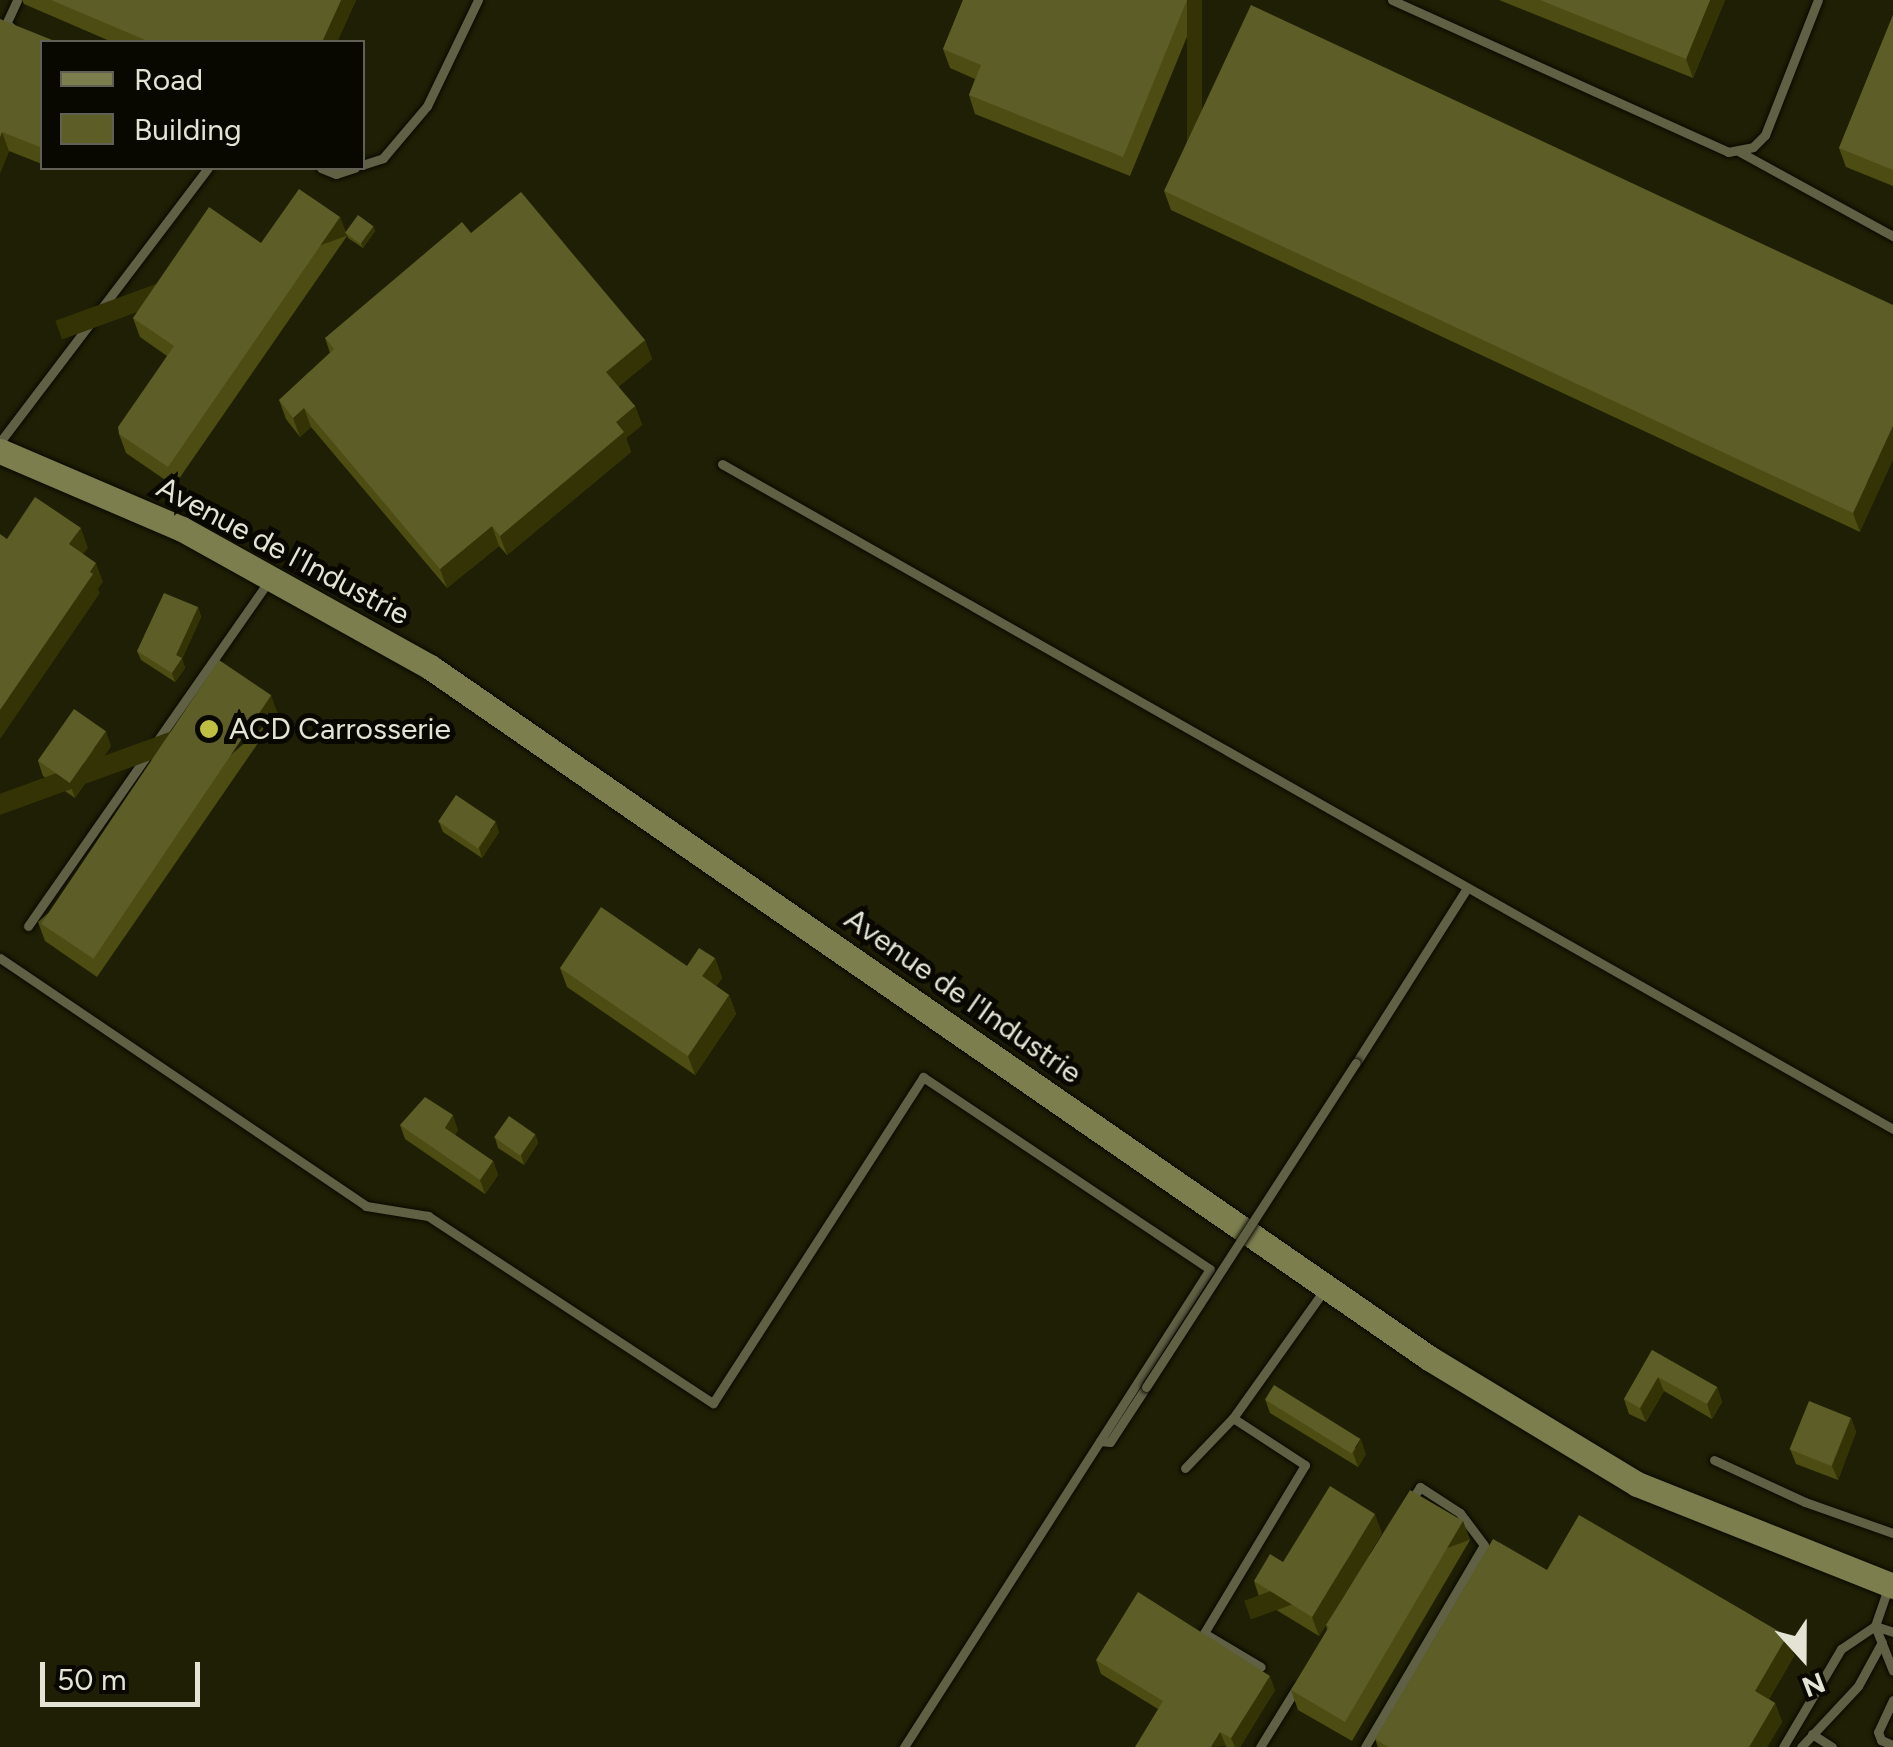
<!DOCTYPE html>
<html>
<head>
<meta charset="utf-8">
<style>
	body { margin:0 }
	#map { position:relative; width:1893px; height:1747px; overflow:hidden; background:#1e1f04; font-family:Figtree,sans-serif }
	div>[style] { position:absolute }
	[style*='--x'] { left:calc(var(--x)*1px); top:calc(var(--y)*1px); width:calc(var(--w)*1px); rotate:calc(var(--a)*1deg) }
	.roads { filter:drop-shadow(0 0 2px #090800) drop-shadow(0 0 2px #090800) }
	.lane>* { height:9px; margin:-4.5px; padding:0 4.5px; transform-origin:4.5px; border-radius:4.5px; background:#5f6044 }
	.secondary>* { height:25px; margin:-12.5px; padding:0 12.5px; transform-origin:12.5px; border-radius:12.5px; background:#7d7e4e }
	.bridges { filter:drop-shadow(0 0 2px #090800) drop-shadow(0 0 2px #090800) }
	.lane-bridge>* { height:9px; margin:-4.5px; padding:0 4.5px; transform-origin:4.5px; border-radius:4.5px; background:#5f6044 }
	.wall>* { inset:0; background:#4c4c13 }
	.shaded-wall>* { inset:0; background:#333305; transform-origin:0 0 }
	.building>* { inset:0; background:#5d5d28; transform-origin:0 0 }
	.dots>* { width:28px; height:28px; translate:-50% -50%; box-sizing:border-box; border:5px solid #080801; border-radius:50% }
	span { translate:-50% -50%; white-space:nowrap; text-align:center; line-height:1.15; -webkit-text-stroke:10px #080801; paint-order:stroke }
	.street-label { font-size:30px; color:#e3e4d4 }
	.poi-label { font-size:30px; color:#e3e4d4 }
	.left { translate:0 -50%; text-align:left }
	.legend { position:absolute; left:40px; top:40px; width:325px; height:130px; box-sizing:border-box; background:#080801; border:2px solid #606055; margin:0; padding:12px 18px; list-style:none; font-size:30px; color:#e3e4d4 }
	.legend li { display:flex; align-items:center; gap:20px; height:50px }
	.legend b { width:50px; border:2px solid #606055 }
	.north { position:absolute; left:1753px; top:1607px; width:100px; height:100px; -webkit-text-stroke:8px #080801; paint-order:stroke; rotate:159deg; font-size:28px; font-weight:700; line-height:40px; text-align:center; color:#e3e4d4 }
	.north::after { content:''; display:block; margin:auto; width:35px; height:45px; background:#e3e4d4; clip-path:polygon(50% 0,100% 100%,50% 72%,0 100%) }
	.scale { position:absolute; left:40px; top:1662px; width:160px; height:45px; box-sizing:border-box; border:5px solid #e3e4d4; border-top:0; padding-left:12px; font-size:30px; line-height:35px; white-space:nowrap; color:#e3e4d4; -webkit-text-stroke:8px #080801; paint-order:stroke }
</style>
</head>
<body>
<div id="map">
	<div class="roads">
		<div class="lane">
			<div style="--x:1392;--y:0;--w:369;--a:24.3"></div>
			<div style="--x:1728;--y:152;--w:25;--a:-11"></div>
			<div style="--x:1753;--y:147;--w:17;--a:-45"></div>
			<div style="--x:1765;--y:135;--w:145;--a:-68.6"></div>
			<div style="--x:11;--y:27;--w:6;--a:-149"></div>
			<div style="--x:6;--y:24;--w:26;--a:-65"></div>
			<div style="--x:1740;--y:152;--w:175;--a:28.8"></div>
			<div style="--x:362;--y:165;--w:22;--a:-18"></div>
			<div style="--x:383;--y:158;--w:68;--a:-49.8"></div>
			<div style="--x:427;--y:106;--w:118;--a:-64.3"></div>
			<div style="--x:321;--y:168;--w:16;--a:22"></div>
			<div style="--x:336;--y:174;--w:20;--a:-18"></div>
			<div style="--x:0;--y:442;--w:344;--a:-52.8"></div>
			<div style="--x:722;--y:464;--w:1347;--a:29.59"></div>
			<div style="--x:28;--y:926;--w:422;--a:-55.1"></div>
			<div style="--x:0;--y:958;--w:442;--a:34.1"></div>
			<div style="--x:366;--y:1206;--w:63;--a:9.2"></div>
			<div style="--x:428;--y:1216;--w:341;--a:33.3"></div>
			<div style="--x:713;--y:1403;--w:388;--a:-57.2"></div>
			<div style="--x:923;--y:1077;--w:345;--a:33.8"></div>
			<div style="--x:1210;--y:1269;--w:568;--a:122.63"></div>
			<div style="--x:1356;--y:1063;--w:207;--a:-57.6"></div>
			<div style="--x:1233;--y:1418;--w:86;--a:33.1"></div>
			<div style="--x:1305;--y:1465;--w:196;--a:121"></div>
			<div style="--x:1204;--y:1633;--w:66;--a:30.8"></div>
			<div style="--x:1100;--y:1441;--w:10;--a:6"></div>
			<div style="--x:1110;--y:1442;--w:66;--a:-56.8"></div>
			<div style="--x:1714;--y:1460;--w:100;--a:24.8"></div>
			<div style="--x:1805;--y:1502;--w:93;--a:19.4"></div>
			<div style="--x:1185;--y:1468;--w:69;--a:-46.2"></div>
			<div style="--x:1233;--y:1418;--w:158;--a:-54.5"></div>
			<div style="--x:1875;--y:1626;--w:48;--a:68.2"></div>
			<div style="--x:1875;--y:1626;--w:19;--a:18"></div>
			<div style="--x:1893;--y:1700;--w:35;--a:115"></div>
			<div style="--x:1878;--y:1732;--w:9;--a:69"></div>
			<div style="--x:1881;--y:1740;--w:13;--a:23"></div>
			<div style="--x:1812;--y:1734;--w:24;--a:33"></div>
			<div style="--x:1260;--y:1747;--w:70;--a:-58.3"></div>
			<div style="--x:1365;--y:1747;--w:234;--a:-59.5"></div>
			<div style="--x:1484;--y:1545;--w:40;--a:-127"></div>
			<div style="--x:1460;--y:1513;--w:48;--a:-147"></div>
			<div style="--x:1420;--y:1487;--w:20;--a:123"></div>
			<div style="--x:1783;--y:1747;--w:114;--a:-59.4"></div>
			<div style="--x:1841;--y:1649;--w:41;--a:-34.1"></div>
			<div style="--x:1875;--y:1626;--w:39;--a:-71"></div>
			<div style="--x:1801;--y:1747;--w:83;--a:-46.9"></div>
			<div style="--x:1858;--y:1686;--w:50;--a:-61.4"></div>
		</div>
		<div class="secondary">
			<div style="--x:0;--y:451;--w:198;--a:23.2"></div>
			<div style="--x:182;--y:529;--w:284;--a:29.1"></div>
			<div style="--x:430;--y:667;--w:1215;--a:34.67"></div>
			<div style="--x:1429;--y:1358;--w:243;--a:31.2"></div>
			<div style="--x:1637;--y:1484;--w:276;--a:21.7"></div>
		</div>
	</div>
	<div class="bridges">
		<div class="lane-bridge">
			<div style="--x:1146;--y:1387;--w:386;--a:-57.1"></div>
		</div>
	</div>
	<div class="wall">
		<div style="clip-path:polygon(22px 0,356px 0,337px 42px,112px 42px,24px 4px)"></div>
		<div style="clip-path:polygon(963px 0,1202px 0,1130px 176px,975px 114px,969px 95px,975px 79px,950px 68px,943px 49px)"></div>
		<div style="clip-path:polygon(1499px 0,1725px 0,1693px 78px)"></div>
		<div style="clip-path:polygon(1893px 15px,1893px 186px,1846px 167px,1839px 148px)"></div>
		<div style="clip-path:polygon(0 19px,42px 42px,42px 164px,9px 151px,0 173px)"></div>
		<div style="clip-path:polygon(1164px 191px,1893px 305px,1860px 532px,1171px 210px)"></div>
		<div style="clip-path:polygon(340px 217px,347px 236px,174px 486px,126px 453px,119px 434px,167px 356px,140px 337px,133px 318px,261px 243px)"></div>
		<div style="clip-path:polygon(373px 226px,375px 231px,363px 248px,348px 238px,346px 233px)"></div>
		<div style="clip-path:polygon(471px 233px,645px 340px,652px 359px,618px 387px,635px 406px,642px 425px,626px 438px,631px 452px,507px 555px,499px 546px,447px 588px,311px 427px,300px 437px,286px 419px,279px 400px,330px 353px,325px 338px)"></div>
		<div style="clip-path:polygon(198px 607px,201px 617px,182px 659px,185px 668px,175px 682px,141px 660px,137px 651px)"></div>
		<div style="clip-path:polygon(278px 714px,97px 977px,45px 941px,38px 922px)"></div>
		<div style="clip-path:polygon(111px 746px,75px 798px,43px 776px,38px 761px)"></div>
		<div style="clip-path:polygon(439px 822px,499px 832px,482px 858px,443px 832px)"></div>
		<div style="clip-path:polygon(715px 958px,722px 978px,716px 986px,729px 995px,736px 1014px,695px 1075px,567px 987px,560px 968px,687px 966px)"></div>
		<div style="clip-path:polygon(400px 1125px,458px 1130px,455px 1135px,493px 1161px,498px 1175px,485px 1194px,405px 1139px)"></div>
		<div style="clip-path:polygon(535px 1134px,538px 1143px,524px 1165px,498px 1148px,495px 1138px)"></div>
		<div style="clip-path:polygon(1652px 1350px,1717px 1387px,1722px 1402px,1712px 1419px,1664px 1391px,1646px 1422px,1629px 1414px,1624px 1399px)"></div>
		<div style="clip-path:polygon(1265px 1399px,1366px 1454px,1358px 1467px,1270px 1413px)"></div>
		<div style="clip-path:polygon(1851px 1418px,1856px 1432px,1838px 1480px,1796px 1464px,1790px 1449px)"></div>
		<div style="clip-path:polygon(1463px 1521px,1470px 1540px,1352px 1741px,1298px 1710px,1291px 1690px,1327px 1630px,1326px 1625px)"></div>
		<div style="clip-path:polygon(1382px 1533px,1319px 1636px,1260px 1600px,1254px 1581px)"></div>
		<div style="clip-path:polygon(1547px 1570px,1787px 1636px,1794px 1656px,1769px 1699px,1775px 1703px,1782px 1722px,1767px 1747px,1378px 1747px,1375px 1739px)"></div>
		<div style="clip-path:polygon(1096px 1660px,1275px 1690px,1240px 1747px,1227px 1747px,1158px 1709px,1101px 1674px)"></div>
	</div>
	<div class="shaded-wall">
		<div style="clip-path:polygon(341px 0,356px 0,337px 42px,322px 42px)"></div>
		<div style="left:1187px;top:0;width:15px;height:170px"></div>
		<div style="clip-path:polygon(1710px 0,1725px 0,1693px 78px,1686px 59px)"></div>
		<div style="clip-path:polygon(2px 132px,9px 151px,0 173px,0 137px)"></div>
		<div style="left:340px;top:217px;width:20px;height:303px;rotate:70deg"></div>
		<div style="clip-path:polygon(373px 226px,375px 231px,363px 248px,361px 243px)"></div>
		<div style="clip-path:polygon(645px 340px,652px 359px,613px 391px,606px 372px)"></div>
		<div style="clip-path:polygon(635px 406px,642px 425px,626px 438px,631px 452px,507px 555px,500px 536px,616px 422px)"></div>
		<div style="clip-path:polygon(304px 408px,311px 427px,300px 437px,293px 418px)"></div>
		<div style="clip-path:polygon(1893px 426px,1893px 460px,1860px 532px,1853px 513px)"></div>
		<div style="clip-path:polygon(492px 526px,499px 546px,447px 588px,440px 569px)"></div>
		<div style="clip-path:polygon(81px 528px,88px 548px,76px 563px,69px 544px)"></div>
		<div style="clip-path:polygon(96px 563px,103px 582px,98px 589px,100px 593px,0 739px,0 710px)"></div>
		<div style="clip-path:polygon(198px 607px,201px 617px,182px 659px,185px 668px,175px 682px,172px 673px,176px 655px)"></div>
		<div style="left:271px;top:695px;width:20px;height:319px;rotate:70deg"></div>
		<div style="clip-path:polygon(106px 731px,111px 746px,75px 798px,70px 784px)"></div>
		<div style="clip-path:polygon(496px 822px,499px 832px,482px 858px,479px 848px)"></div>
		<div style="clip-path:polygon(715px 958px,722px 978px,709px 995px,702px 976px)"></div>
		<div style="clip-path:polygon(729px 995px,736px 1014px,695px 1075px,688px 1056px)"></div>
		<div style="clip-path:polygon(453px 1115px,458px 1130px,450px 1142px,445px 1128px)"></div>
		<div style="clip-path:polygon(535px 1134px,538px 1143px,524px 1165px,521px 1155px)"></div>
		<div style="clip-path:polygon(493px 1161px,498px 1175px,485px 1194px,480px 1180px)"></div>
		<div style="clip-path:polygon(1658px 1377px,1664px 1391px,1646px 1422px,1640px 1408px)"></div>
		<div style="clip-path:polygon(1717px 1387px,1722px 1402px,1712px 1419px,1707px 1404px)"></div>
		<div style="clip-path:polygon(1851px 1418px,1856px 1432px,1838px 1480px,1832px 1466px)"></div>
		<div style="clip-path:polygon(1361px 1439px,1366px 1454px,1358px 1467px,1353px 1453px)"></div>
		<div style="clip-path:polygon(1375px 1514px,1382px 1533px,1319px 1636px,1312px 1617px)"></div>
		<div style="left:1463px;top:1521px;width:20px;height:233px;rotate:70deg"></div>
		<div style="clip-path:polygon(1787px 1636px,1794px 1656px,1762px 1711px,1755px 1691px)"></div>
		<div style="clip-path:polygon(1270px 1676px,1275px 1690px,1240px 1747px,1235px 1747px,1231px 1738px)"></div>
		<div style="clip-path:polygon(1775px 1703px,1782px 1722px,1767px 1747px,1749px 1747px)"></div>
		<div style="clip-path:polygon(1220px 1732px,1226px 1746px,1211px 1747px)"></div>
	</div>
	<div class="building">
		<div style="clip-path:polygon(51px 0,341px 0,322px 42px,150px 42px)"></div>
		<div style="clip-path:polygon(963px 0,1187px 0,1123px 157px,969px 95px,981px 65px,943px 49px)"></div>
		<div style="clip-path:polygon(1540px 0,1710px 0,1686px 59px)"></div>
		<div style="clip-path:polygon(1251px 5px,1893px 305px,1893px 426px,1853px 513px,1164px 191px)"></div>
		<div style="clip-path:polygon(1893px 15px,1893px 170px,1839px 148px)"></div>
		<div style="clip-path:polygon(0 19px,57px 42px,42px 42px,42px 141px,40px 147px,2px 132px,0 137px)"></div>
		<div style="clip-path:polygon(299px 189px,340px 217px,168px 467px,119px 434px,118px 427px,174px 346px,133px 318px,209px 207px,261px 243px)"></div>
		<div style="clip-path:polygon(521px 192px,645px 340px,606px 372px,635px 406px,616px 422px,624px 432px,500px 536px,492px 526px,440px 569px,304px 408px,293px 418px,279px 400px,334px 349px,325px 338px,462px 222px,471px 233px)"></div>
		<div style="left:358px;top:215px;width:19px;height:22px;rotate:36deg"></div>
		<div style="clip-path:polygon(35px 497px,81px 528px,69px 544px,96px 563px,90px 572px,93px 574px,0 710px,0 534px,7px 539px)"></div>
		<div style="clip-path:polygon(164px 593px,198px 607px,176px 655px,182px 658px,172px 673px,137px 651px)"></div>
		<div style="left:219px;top:660px;width:63px;height:318px;rotate:34deg"></div>
		<div style="left:74px;top:709px;width:39px;height:63px;rotate:35deg"></div>
		<div style="left:456px;top:795px;width:48px;height:32px;rotate:34deg"></div>
		<div style="clip-path:polygon(601px 907px,687px 966px,699px 948px,715px 958px,702px 976px,729px 995px,688px 1056px,560px 968px)"></div>
		<div style="clip-path:polygon(425px 1097px,453px 1115px,445px 1128px,493px 1161px,480px 1180px,400px 1125px)"></div>
		<div style="left:509px;top:1116px;width:32px;height:26px;rotate:35deg"></div>
		<div style="clip-path:polygon(1652px 1350px,1717px 1387px,1707px 1404px,1658px 1377px,1640px 1408px,1624px 1399px)"></div>
		<div style="left:1274px;top:1385px;width:102px;height:17px;rotate:32deg"></div>
		<div style="left:1809px;top:1401px;width:45px;height:52px;rotate:22deg"></div>
		<div style="clip-path:polygon(1330px 1486px,1375px 1514px,1312px 1617px,1254px 1581px,1270px 1554px,1283px 1562px)"></div>
		<div style="clip-path:polygon(1410px 1490px,1463px 1521px,1345px 1722px,1291px 1690px,1329px 1627px,1326px 1625px)"></div>
		<div style="clip-path:polygon(1579px 1515px,1787px 1636px,1755px 1691px,1775px 1703px,1749px 1747px,1388px 1747px,1375px 1739px,1493px 1539px,1547px 1570px)"></div>
		<div style="clip-path:polygon(1138px 1592px,1270px 1676px,1231px 1738px,1220px 1732px,1211px 1747px,1135px 1747px,1163px 1701px,1096px 1660px)"></div>
	</div>
	<div class="dots">
		<div style="left:209px;top:729px;background:#bebf42"></div>
	</div>
	<div class="street-label">
		<span style="left:283px;top:551px;rotate:28deg">Avenue de l'Industrie</span>
		<span style="left:963px;top:996px;rotate:35deg">Avenue de l'Industrie</span>
	</div>
	<div class="poi-label">
		<span class="left" style="left:229px;top:729px">ACD Carrosserie</span>
	</div>
	<ul class="legend">
	<li><b style="height:12px;background:#7d7e4e"></b>Road</li>
	<li><b style="height:28px;background:#5d5d28"></b>Building</li>
	</ul>
	<div class="north">N</div>
	<div class="scale">50 m</div>
</div>
</body>
</html>
